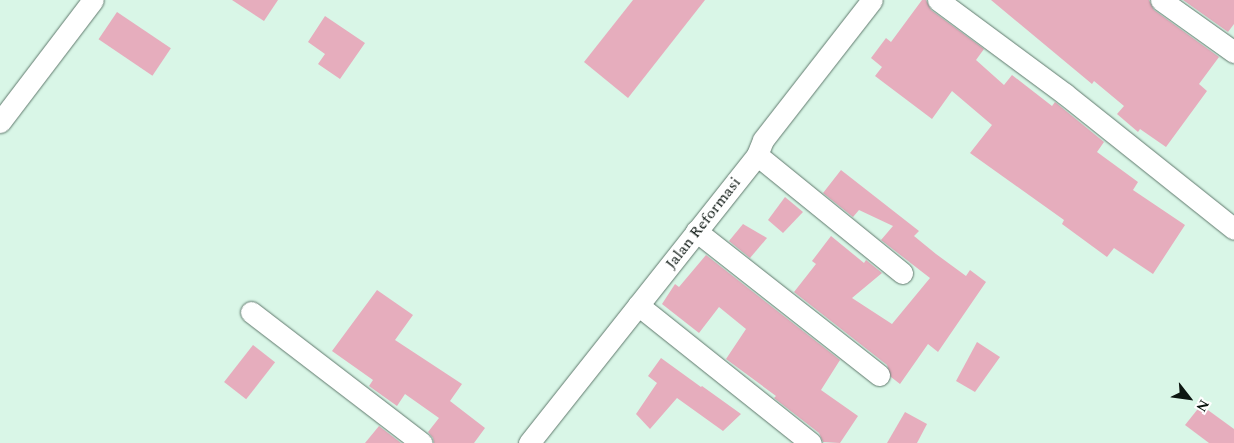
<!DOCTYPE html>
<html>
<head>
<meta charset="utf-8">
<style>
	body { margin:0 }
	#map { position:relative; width:1234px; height:443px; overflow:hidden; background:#d9f6e7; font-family:Spectral,serif }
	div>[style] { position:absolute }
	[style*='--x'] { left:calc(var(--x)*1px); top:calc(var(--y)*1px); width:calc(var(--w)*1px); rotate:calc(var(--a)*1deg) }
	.building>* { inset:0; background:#e6adbd; transform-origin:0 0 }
	.roads { filter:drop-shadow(0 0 1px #5f786c) drop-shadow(0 0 1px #5f786c) }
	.street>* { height:21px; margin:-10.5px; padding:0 10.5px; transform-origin:10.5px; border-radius:10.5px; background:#fff }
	span { translate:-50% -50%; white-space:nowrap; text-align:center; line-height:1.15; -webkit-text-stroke:5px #fff; paint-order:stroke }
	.street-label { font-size:16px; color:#0c1611 }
	.north { position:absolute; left:1164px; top:373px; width:50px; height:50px; -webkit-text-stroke:4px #fff; paint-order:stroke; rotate:120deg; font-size:14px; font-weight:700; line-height:20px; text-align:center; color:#0c1611 }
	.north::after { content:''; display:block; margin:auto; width:18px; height:22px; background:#0c1611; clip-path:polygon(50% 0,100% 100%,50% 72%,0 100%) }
</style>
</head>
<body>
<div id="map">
	<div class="building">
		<div style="clip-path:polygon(232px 0,278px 0,264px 21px)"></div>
		<div style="clip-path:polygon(633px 0,705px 0,628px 98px,584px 62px)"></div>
		<div style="clip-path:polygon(922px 0,926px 0,931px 10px,984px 49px,976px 60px,1004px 85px,1012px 75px,1052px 106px,1055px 102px,1104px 142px,1097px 152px,1138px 182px,1133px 190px,1185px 225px,1153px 274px,1114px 248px,1107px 257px,1062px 224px,1064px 220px,970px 153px,992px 125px,952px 91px,932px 119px,875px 76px,882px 67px,871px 58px,886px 38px,891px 42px)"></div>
		<div style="clip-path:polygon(991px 0,1149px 0,1154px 10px,1219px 57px,1199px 84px,1207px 91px,1166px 147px,1140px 129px,1138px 132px,1117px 114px,1124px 106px,1094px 81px,1092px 84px)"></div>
		<div style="clip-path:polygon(1183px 0,1234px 0,1234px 24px,1228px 32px)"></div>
		<div style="left:117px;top:12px;width:65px;height:33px;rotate:34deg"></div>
		<div style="clip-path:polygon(325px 16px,365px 43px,340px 79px,318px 64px,325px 54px,308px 42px)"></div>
		<div style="clip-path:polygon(841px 170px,919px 231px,914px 236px,936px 254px,966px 276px,970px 270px,986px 282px,938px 352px,928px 344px,900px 384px,891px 377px,887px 365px,794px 292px,816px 264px,812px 261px,831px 236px,864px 263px,866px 260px,882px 273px,852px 298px,892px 324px,930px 278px,881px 240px,893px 226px,859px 210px,853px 217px,823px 193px)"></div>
		<div style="clip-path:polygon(785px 197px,803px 212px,783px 233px,768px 220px)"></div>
		<div style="clip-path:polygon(743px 224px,767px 238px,750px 258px,729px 241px)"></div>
		<div style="clip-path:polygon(706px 255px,840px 360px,821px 390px,858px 416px,840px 443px,823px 442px,819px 433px,774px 398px,776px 396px,726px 359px,746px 329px,719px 307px,699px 333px,662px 304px,675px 284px,679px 287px)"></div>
		<div style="clip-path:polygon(377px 290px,413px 315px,395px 340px,462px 384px,450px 401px,485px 428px,474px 443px,434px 443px,433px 438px,428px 432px,439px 418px,405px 394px,397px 406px,369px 386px,373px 380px,332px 351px)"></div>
		<div style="clip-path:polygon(977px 342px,1000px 357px,975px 392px,956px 381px)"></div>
		<div style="left:253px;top:345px;width:28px;height:47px;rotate:38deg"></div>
		<div style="clip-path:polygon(661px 358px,701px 387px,702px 386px,741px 414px,723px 431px,677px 398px,650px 429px,636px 414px,657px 383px,648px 376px)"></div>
		<div style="clip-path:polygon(1201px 405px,1234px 429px,1234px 443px,1209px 443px,1185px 425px)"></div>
		<div style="clip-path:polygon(905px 412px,927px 424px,917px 443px,887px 443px)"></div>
		<div style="clip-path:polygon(379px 426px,401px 443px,365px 443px)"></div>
	</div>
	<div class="roads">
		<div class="street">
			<div style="--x:938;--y:0;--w:158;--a:36.5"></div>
			<div style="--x:1065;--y:94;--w:216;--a:38.6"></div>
			<div style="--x:1161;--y:0;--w:90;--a:35.5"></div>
			<div style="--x:0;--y:122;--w:153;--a:-52.7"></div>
			<div style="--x:757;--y:155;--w:187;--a:39.1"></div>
			<div style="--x:696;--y:231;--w:233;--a:38.2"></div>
			<div style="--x:638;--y:305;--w:221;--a:38.6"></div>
			<div style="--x:251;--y:312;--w:215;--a:37.5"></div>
			<div style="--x:529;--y:443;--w:367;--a:-51.6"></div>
			<div style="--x:757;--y:155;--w:16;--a:-68"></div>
			<div style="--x:763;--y:140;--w:177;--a:-52.1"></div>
		</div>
	</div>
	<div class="street-label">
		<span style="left:703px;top:223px;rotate:-52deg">Jalan Reformasi</span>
	</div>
	<div class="north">N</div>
</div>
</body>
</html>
